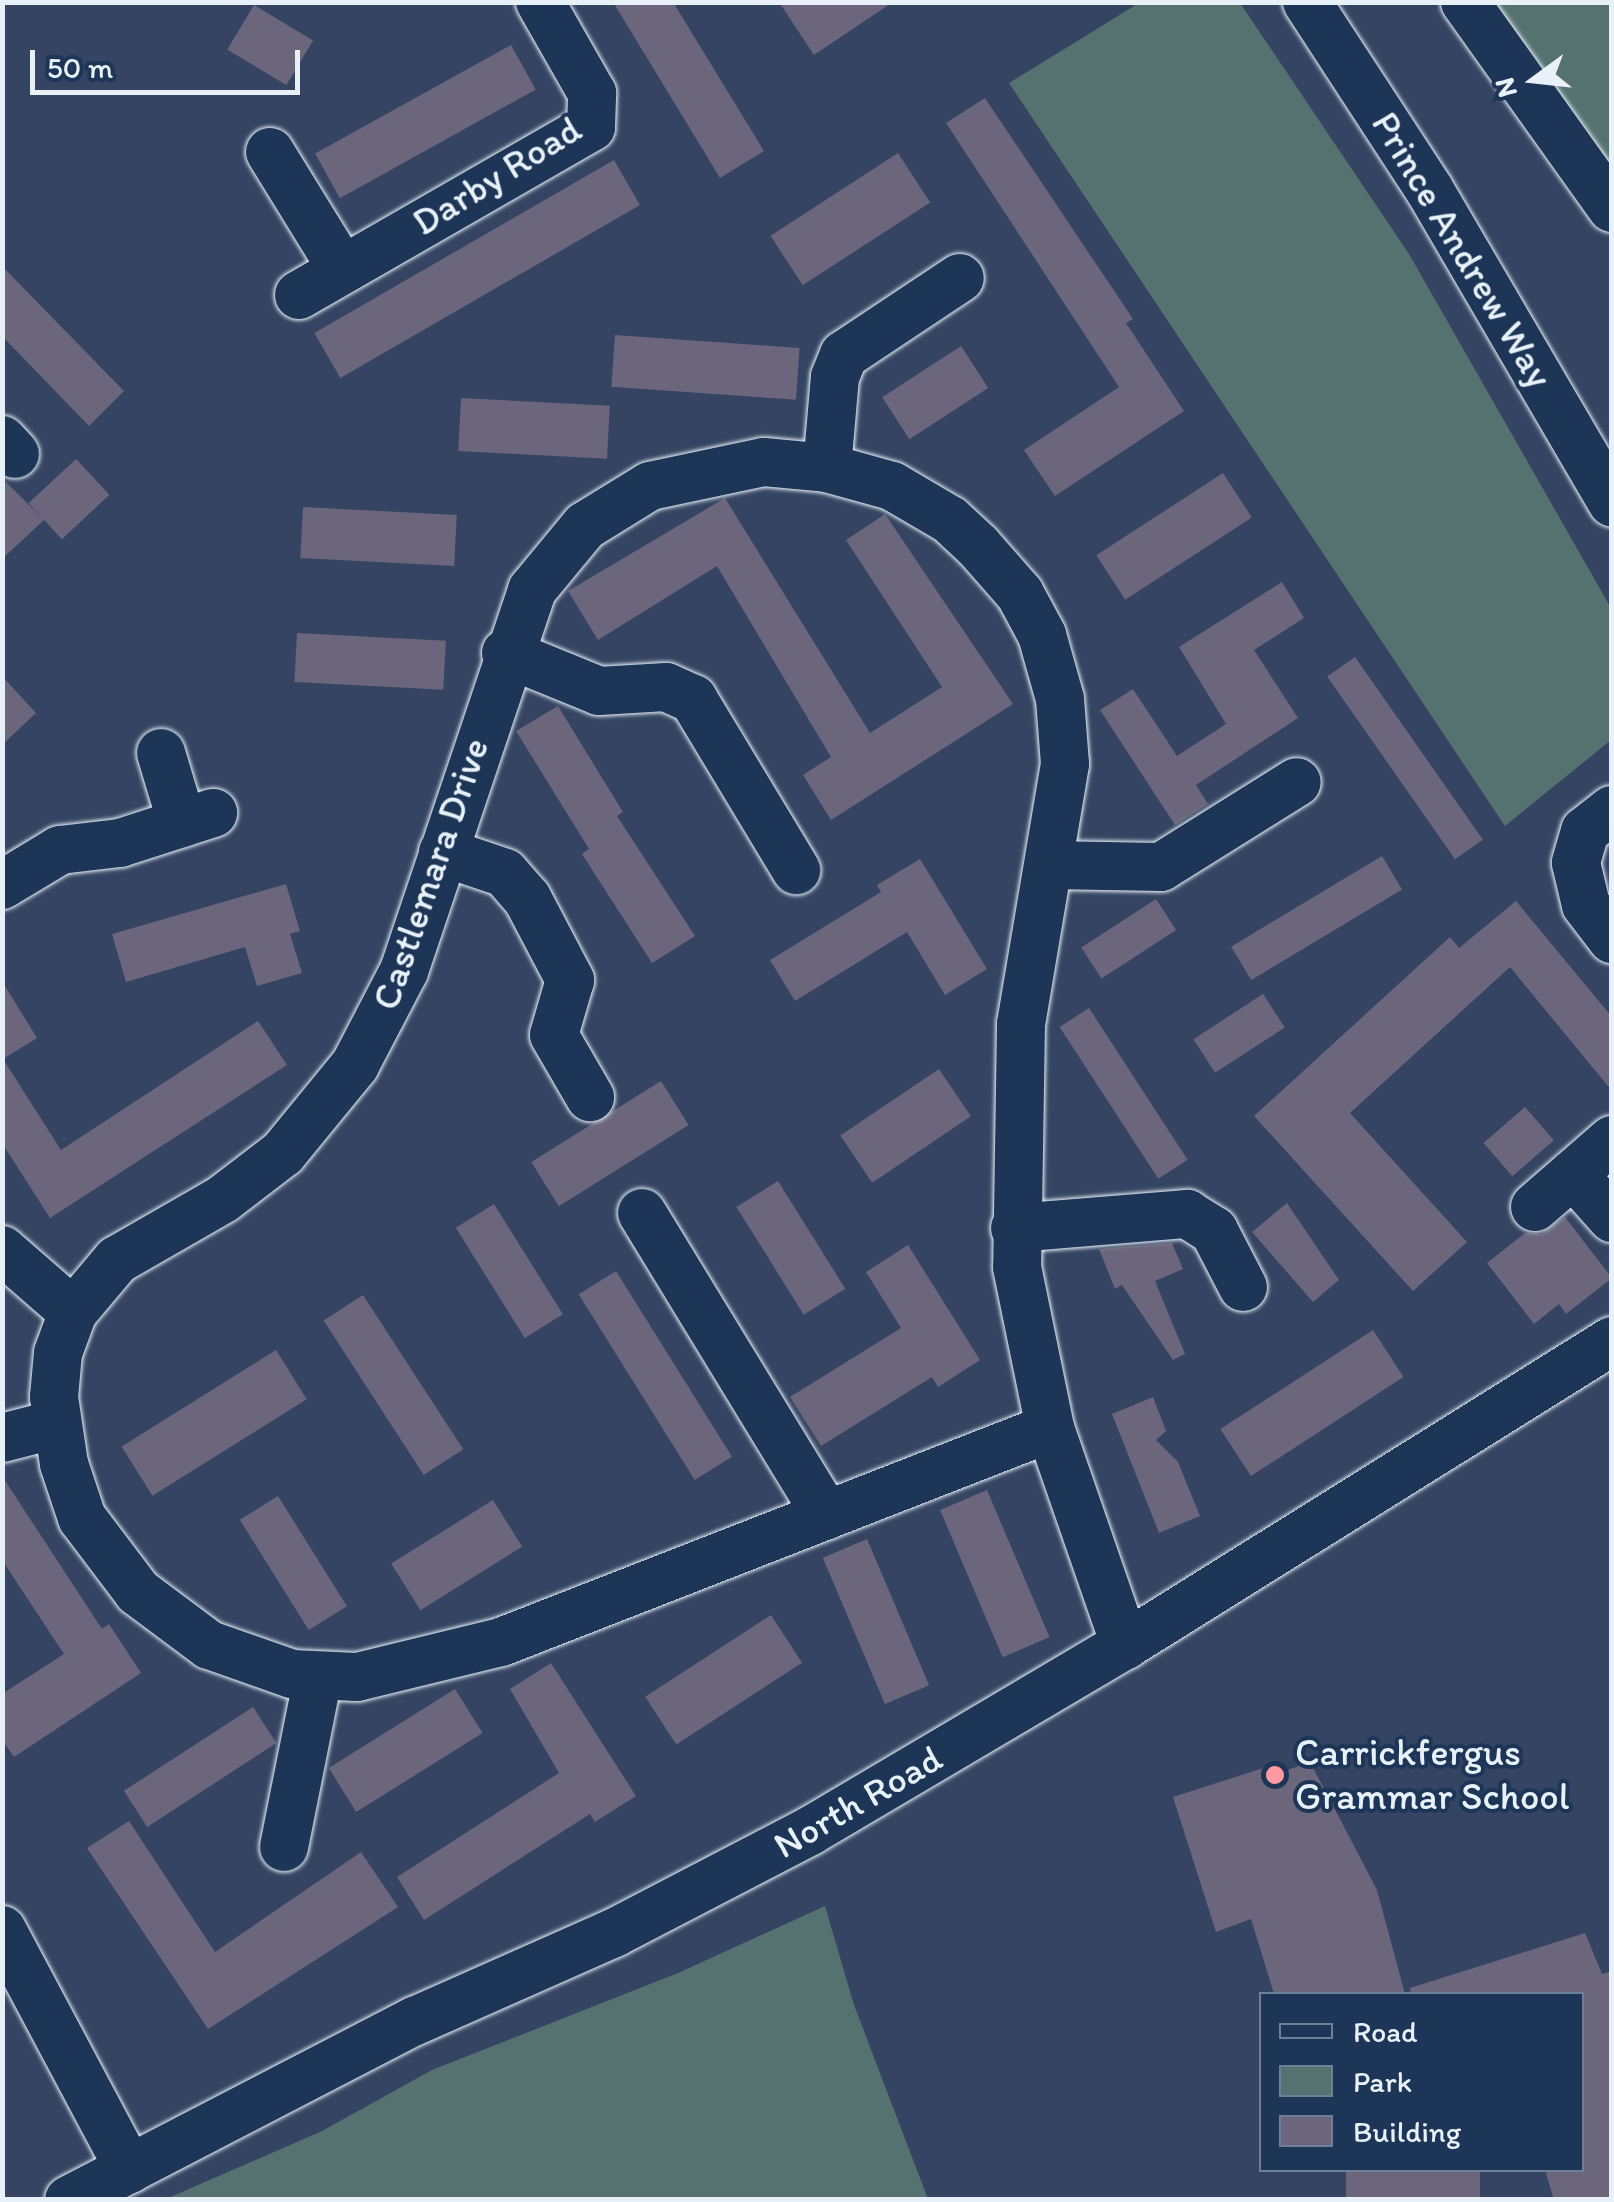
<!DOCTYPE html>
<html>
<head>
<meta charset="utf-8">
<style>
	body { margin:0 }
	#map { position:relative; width:1614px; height:2202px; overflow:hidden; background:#344462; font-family:Itim,sans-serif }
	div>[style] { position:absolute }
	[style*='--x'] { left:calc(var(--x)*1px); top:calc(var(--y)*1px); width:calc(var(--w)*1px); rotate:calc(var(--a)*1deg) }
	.green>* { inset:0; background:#567270 }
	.building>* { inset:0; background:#6b667b; transform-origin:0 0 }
	.roads { filter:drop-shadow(0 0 2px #e8f1f8) drop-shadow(0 0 2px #e8f1f8) }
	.minor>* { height:48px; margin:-24px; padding:0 24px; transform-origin:24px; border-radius:24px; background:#1d3557 }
	.dots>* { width:28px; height:28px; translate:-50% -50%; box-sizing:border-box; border:5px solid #1d3557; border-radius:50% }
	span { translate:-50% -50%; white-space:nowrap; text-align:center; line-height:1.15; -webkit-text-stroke:8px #1d3557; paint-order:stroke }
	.street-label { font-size:38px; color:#e8f1f8 }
	.poi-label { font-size:38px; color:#e8f1f8 }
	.left { translate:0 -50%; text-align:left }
	.frame { position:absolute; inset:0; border:5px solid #e8f1f8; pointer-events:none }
	.legend { position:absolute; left:1259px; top:1992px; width:325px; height:180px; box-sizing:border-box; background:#1d3557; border:2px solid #6e8097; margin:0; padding:12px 18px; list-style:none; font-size:30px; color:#e8f1f8 }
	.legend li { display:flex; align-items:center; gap:20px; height:50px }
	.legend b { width:50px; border:2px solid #6e8097 }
	.north { position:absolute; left:1484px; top:30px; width:100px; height:100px; -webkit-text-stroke:8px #1d3557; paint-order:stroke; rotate:255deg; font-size:28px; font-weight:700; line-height:40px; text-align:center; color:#e8f1f8 }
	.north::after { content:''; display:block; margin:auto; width:35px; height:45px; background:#e8f1f8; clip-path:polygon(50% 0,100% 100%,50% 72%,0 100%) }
	.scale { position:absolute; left:30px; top:50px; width:270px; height:45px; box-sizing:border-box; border:5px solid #e8f1f8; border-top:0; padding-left:12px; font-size:30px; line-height:35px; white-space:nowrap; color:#e8f1f8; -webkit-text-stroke:8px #1d3557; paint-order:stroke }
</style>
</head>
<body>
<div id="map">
	<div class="green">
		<div style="clip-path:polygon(1139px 3px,1240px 3px,1409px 254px,1611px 608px,1611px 740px,1505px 826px,1009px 83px)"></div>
		<div style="clip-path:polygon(1487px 3px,1611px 3px,1611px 167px)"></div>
		<div style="clip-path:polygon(825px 1906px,854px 2005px,928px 2199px,166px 2199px,322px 2131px,432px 2070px,678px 1973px)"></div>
	</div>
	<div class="building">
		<div style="clip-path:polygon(613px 2px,673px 2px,764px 151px,720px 178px)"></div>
		<div style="clip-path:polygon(779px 2px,893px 2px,814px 55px)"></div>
		<div style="left:254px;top:5px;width:69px;height:52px;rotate:31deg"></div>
		<div style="left:511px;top:45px;width:51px;height:224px;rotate:61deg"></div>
		<div style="clip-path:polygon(985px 98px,1133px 319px,1126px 323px,1184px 411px,1055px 496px,1024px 450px,1119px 387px,946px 123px)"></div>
		<div style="left:898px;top:153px;width:59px;height:152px;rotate:57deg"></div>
		<div style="left:614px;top:160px;width:52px;height:346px;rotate:60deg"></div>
		<div style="clip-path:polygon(2px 266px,124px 391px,89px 426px,2px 336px)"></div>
		<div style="left:615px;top:335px;width:185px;height:52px;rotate:4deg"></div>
		<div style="left:961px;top:346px;width:50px;height:94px;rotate:57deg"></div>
		<div style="left:461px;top:398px;width:149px;height:53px;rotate:3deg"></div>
		<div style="left:76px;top:459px;width:49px;height:65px;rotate:47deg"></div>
		<div style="left:1223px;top:473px;width:53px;height:151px;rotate:57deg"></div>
		<div style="clip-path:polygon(2px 478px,44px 520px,2px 559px)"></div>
		<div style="clip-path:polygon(725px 498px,870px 733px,942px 687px,846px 540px,885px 514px,1013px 704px,831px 820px,803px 775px,831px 757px,717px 566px,598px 640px,568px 591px)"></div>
		<div style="left:303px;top:507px;width:154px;height:51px;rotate:3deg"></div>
		<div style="clip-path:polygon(1282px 582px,1304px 618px,1254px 650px,1298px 718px,1196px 785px,1208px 804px,1175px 825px,1100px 710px,1133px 689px,1177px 756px,1226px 724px,1179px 647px)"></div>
		<div style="left:297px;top:633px;width:149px;height:49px;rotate:3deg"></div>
		<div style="left:1355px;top:657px;width:223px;height:34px;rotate:55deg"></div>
		<div style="clip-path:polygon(2px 676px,36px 713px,2px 745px)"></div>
		<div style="clip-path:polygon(558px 706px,623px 812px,617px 816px,695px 936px,652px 963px,582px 854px,589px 849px,516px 731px)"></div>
		<div style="left:1382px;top:856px;width:39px;height:176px;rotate:59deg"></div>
		<div style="clip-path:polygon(920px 859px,987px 969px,945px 995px,907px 932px,795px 1001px,770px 960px,881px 892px,877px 885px)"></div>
		<div style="clip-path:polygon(286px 884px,300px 931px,290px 934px,302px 973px,257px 986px,245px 947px,126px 982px,112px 934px)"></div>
		<div style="left:1156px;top:899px;width:37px;height:89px;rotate:57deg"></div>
		<div style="clip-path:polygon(1516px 901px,1612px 1017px,1612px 1091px,1510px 967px,1350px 1113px,1467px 1242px,1413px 1291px,1254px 1116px,1450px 937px,1459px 948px)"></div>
		<div style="clip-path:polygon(2px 981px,37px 1038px,3px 1059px,61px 1150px,258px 1021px,287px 1065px,50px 1218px,2px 1143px)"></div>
		<div style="left:1263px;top:994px;width:40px;height:83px;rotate:57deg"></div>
		<div style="left:1089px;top:1008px;width:181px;height:35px;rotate:57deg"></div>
		<div style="left:939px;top:1069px;width:57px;height:119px;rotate:56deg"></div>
		<div style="left:661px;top:1081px;width:52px;height:153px;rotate:58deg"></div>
		<div style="left:1525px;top:1107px;width:44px;height:55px;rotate:49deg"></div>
		<div style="left:778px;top:1181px;width:127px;height:49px;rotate:58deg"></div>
		<div style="clip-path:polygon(1287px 1203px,1339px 1280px,1313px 1302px,1252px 1232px)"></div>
		<div style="left:494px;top:1204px;width:130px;height:45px;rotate:58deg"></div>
		<div style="clip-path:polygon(1565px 1217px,1612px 1278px,1566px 1314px,1559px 1304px,1534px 1324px,1487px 1263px,1525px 1233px,1541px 1234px)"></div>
		<div style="clip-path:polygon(1172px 1243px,1183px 1269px,1155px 1281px,1185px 1354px,1173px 1360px,1122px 1285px,1115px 1289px,1099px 1249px)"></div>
		<div style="clip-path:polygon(908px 1245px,980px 1360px,938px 1387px,932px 1377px,821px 1446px,790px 1397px,901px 1328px,866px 1272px)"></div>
		<div style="left:616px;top:1271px;width:219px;height:44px;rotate:58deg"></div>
		<div style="left:363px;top:1295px;width:184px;height:47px;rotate:57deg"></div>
		<div style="left:1373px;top:1330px;width:56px;height:182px;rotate:57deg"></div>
		<div style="left:276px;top:1350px;width:58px;height:182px;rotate:58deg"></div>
		<div style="clip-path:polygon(1153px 1397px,1166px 1431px,1156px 1440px,1178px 1462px,1200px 1516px,1159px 1533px,1112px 1414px)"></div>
		<div style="clip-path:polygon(2px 1476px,102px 1629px,109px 1624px,141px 1673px,14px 1757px,2px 1740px,2px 1694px,64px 1654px,2px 1560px)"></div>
		<div style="left:987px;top:1490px;width:160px;height:51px;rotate:67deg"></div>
		<div style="left:278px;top:1496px;width:130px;height:45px;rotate:58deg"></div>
		<div style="left:493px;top:1500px;width:55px;height:120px;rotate:58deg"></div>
		<div style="left:867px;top:1539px;width:159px;height:48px;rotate:67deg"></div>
		<div style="left:771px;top:1615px;width:57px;height:150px;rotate:57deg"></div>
		<div style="clip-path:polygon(551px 1663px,636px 1796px,595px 1822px,590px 1814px,424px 1920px,397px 1877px,559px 1773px,510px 1689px)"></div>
		<div style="left:455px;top:1689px;width:52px;height:149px;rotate:58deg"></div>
		<div style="left:253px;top:1707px;width:43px;height:154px;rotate:57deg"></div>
		<div style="clip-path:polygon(1282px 1762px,1285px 1771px,1310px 1762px,1341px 1821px,1377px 1890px,1405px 1994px,1274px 1994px,1251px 1919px,1216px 1932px,1173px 1797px)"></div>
		<div style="clip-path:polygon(129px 1821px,215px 1952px,361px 1852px,398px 1907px,208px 2029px,87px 1848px)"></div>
		<div style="clip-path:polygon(1585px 1933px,1602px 1974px,1612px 1971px,1612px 2200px,1554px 2200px,1545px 2170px,1582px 2170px,1582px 1994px,1411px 1994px,1410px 1988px)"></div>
		<div style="left:1346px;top:2170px;width:134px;height:31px"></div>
	</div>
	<div class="roads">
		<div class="minor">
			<div style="--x:1307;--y:2;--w:223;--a:56.9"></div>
			<div style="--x:1429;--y:189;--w:363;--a:59.7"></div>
			<div style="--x:1465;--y:2;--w:253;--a:54.5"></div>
			<div style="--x:270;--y:152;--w:137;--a:58.4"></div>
			<div style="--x:299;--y:295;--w:337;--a:-29.9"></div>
			<div style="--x:591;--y:127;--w:34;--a:-88"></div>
			<div style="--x:592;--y:93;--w:105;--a:-119.7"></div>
			<div style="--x:2;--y:440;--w:19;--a:47"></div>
			<div style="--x:827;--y:468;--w:91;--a:-85"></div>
			<div style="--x:835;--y:377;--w:24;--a:-68"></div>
			<div style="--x:844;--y:355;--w:139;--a:-33.6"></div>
			<div style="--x:506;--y:653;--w:100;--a:22.2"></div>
			<div style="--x:599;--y:691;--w:67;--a:-3.4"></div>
			<div style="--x:666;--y:687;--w:30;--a:24"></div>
			<div style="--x:693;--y:699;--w:200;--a:58.9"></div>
			<div style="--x:161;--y:753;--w:73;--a:73.3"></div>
			<div style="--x:1612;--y:810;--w:34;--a:142"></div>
			<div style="--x:1585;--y:831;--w:33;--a:106"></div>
			<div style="--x:1576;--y:863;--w:43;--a:76.6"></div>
			<div style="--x:1586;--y:905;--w:43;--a:52.6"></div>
			<div style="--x:443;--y:852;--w:65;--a:18.7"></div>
			<div style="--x:505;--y:873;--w:33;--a:49"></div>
			<div style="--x:527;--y:898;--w:93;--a:62.3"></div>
			<div style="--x:570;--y:980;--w:57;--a:106.2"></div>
			<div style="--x:554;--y:1035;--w:72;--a:59.9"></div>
			<div style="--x:1049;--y:865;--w:112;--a:1"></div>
			<div style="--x:1161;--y:867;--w:160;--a:-32"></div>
			<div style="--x:2;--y:885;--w:68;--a:-31.1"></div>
			<div style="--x:60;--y:850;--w:60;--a:-6.7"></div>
			<div style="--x:120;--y:843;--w:98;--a:-17.9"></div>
			<div style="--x:1573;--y:1174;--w:59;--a:48.4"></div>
			<div style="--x:1535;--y:1207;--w:102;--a:-41"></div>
			<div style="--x:642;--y:1213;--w:354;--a:58.6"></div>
			<div style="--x:1015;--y:1228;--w:173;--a:-4.7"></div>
			<div style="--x:1187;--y:1214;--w:32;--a:32"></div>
			<div style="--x:1214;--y:1231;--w:63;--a:62.6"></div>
			<div style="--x:2;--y:1250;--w:94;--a:41.1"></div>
			<div style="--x:1050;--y:1428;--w:589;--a:158.7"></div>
			<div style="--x:501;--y:1642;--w:148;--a:166.3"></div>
			<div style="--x:357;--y:1677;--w:65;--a:-177.4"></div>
			<div style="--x:292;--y:1674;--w:88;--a:-160.7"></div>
			<div style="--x:209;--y:1645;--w:89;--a:-143.3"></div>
			<div style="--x:138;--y:1592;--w:93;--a:-127.1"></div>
			<div style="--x:82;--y:1518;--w:57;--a:-108.4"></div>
			<div style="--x:64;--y:1464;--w:68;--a:-98.5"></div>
			<div style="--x:54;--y:1397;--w:44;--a:-84.8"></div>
			<div style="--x:58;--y:1353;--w:44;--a:-69.9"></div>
			<div style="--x:73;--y:1312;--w:68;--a:-49.8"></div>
			<div style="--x:117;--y:1260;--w:122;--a:-29.9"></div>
			<div style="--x:223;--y:1199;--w:76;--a:-37.5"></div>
			<div style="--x:283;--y:1153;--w:114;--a:-50.7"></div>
			<div style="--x:355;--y:1065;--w:106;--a:-62.5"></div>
			<div style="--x:404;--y:971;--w:402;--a:-71.4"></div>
			<div style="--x:532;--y:590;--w:83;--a:-50.4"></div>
			<div style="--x:585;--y:526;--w:76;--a:-31.6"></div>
			<div style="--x:650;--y:486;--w:116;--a:-11.9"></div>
			<div style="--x:764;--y:462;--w:63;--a:5.4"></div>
			<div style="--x:827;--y:468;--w:67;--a:15.5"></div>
			<div style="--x:892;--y:486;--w:67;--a:30.4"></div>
			<div style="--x:950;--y:520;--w:38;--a:43"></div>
			<div style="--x:978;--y:546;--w:64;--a:48.8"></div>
			<div style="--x:1020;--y:594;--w:47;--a:61.8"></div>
			<div style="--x:1042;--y:635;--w:66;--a:74.3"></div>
			<div style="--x:1060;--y:699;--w:65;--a:85.6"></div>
			<div style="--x:1065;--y:764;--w:264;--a:99.6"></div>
			<div style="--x:1021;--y:1024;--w:243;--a:90.9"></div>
			<div style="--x:1017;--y:1267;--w:164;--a:78.4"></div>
			<div style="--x:1050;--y:1428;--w:230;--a:70.9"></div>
			<div style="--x:2;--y:1438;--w:56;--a:-14.5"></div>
			<div style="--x:284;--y:1847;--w:173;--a:-78.7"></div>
			<div style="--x:2;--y:1930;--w:271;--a:62"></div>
			<div style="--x:69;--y:2200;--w:390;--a:-27.4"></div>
			<div style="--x:415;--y:2021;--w:218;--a:-23.9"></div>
			<div style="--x:614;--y:1933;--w:221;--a:-27.5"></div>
			<div style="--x:810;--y:1831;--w:366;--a:-30.6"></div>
			<div style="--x:1125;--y:1645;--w:574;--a:-31.97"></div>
		</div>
	</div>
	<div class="dots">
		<div style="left:1275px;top:1775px;background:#ff9aa2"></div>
	</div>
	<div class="street-label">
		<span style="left:497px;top:176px;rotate:-32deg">Darby Road</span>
		<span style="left:1462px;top:250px;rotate:59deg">Prince Andrew Way</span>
		<span style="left:431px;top:874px;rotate:-71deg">Castlemara Drive</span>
		<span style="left:858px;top:1802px;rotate:-30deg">North Road</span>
	</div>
	<div class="poi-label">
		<span class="left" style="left:1295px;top:1775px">Carrickfergus<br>Grammar School</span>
	</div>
	<div class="frame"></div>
	<ul class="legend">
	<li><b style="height:12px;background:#1d3557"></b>Road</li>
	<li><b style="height:28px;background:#567270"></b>Park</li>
	<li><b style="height:28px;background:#6b667b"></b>Building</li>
	</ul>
	<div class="north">N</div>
	<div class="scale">50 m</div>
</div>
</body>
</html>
